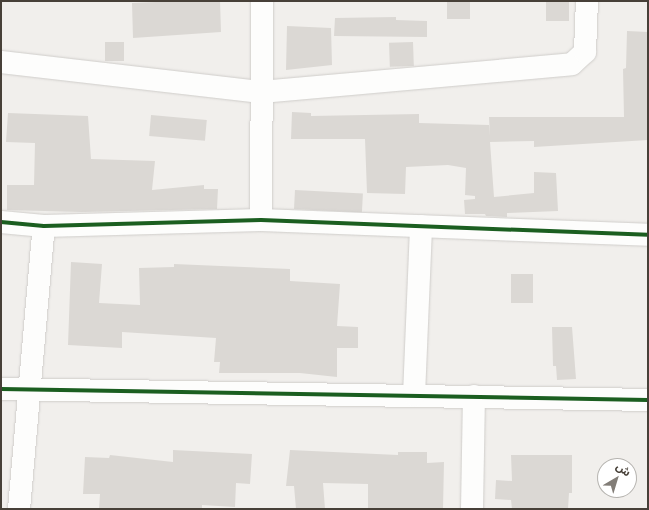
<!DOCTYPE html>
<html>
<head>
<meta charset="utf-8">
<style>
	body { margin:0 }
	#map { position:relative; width:649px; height:510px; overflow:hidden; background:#f1efec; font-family:"Public Sans","Noto Sans Arabic",sans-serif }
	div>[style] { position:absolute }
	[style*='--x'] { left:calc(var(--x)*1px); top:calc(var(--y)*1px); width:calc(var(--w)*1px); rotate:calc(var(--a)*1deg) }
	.building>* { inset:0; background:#dbd8d4; transform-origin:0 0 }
	.roads { filter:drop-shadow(0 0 1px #cfcdca) drop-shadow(0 0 1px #cfcdca) }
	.minor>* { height:22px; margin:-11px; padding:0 11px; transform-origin:11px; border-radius:11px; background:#fdfdfc }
	.cycleway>* { height:4px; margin:-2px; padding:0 2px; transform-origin:2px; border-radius:2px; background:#1b5e20 }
	span { translate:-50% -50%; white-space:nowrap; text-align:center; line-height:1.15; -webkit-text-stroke:3px #fff; paint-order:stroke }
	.frame { position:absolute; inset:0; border:2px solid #474038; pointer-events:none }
	.north { position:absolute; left:597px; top:458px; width:40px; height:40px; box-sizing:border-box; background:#fff; border:1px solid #b5b3af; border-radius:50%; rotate:38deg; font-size:11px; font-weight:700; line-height:16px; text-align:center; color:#474038 }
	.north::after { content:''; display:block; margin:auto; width:14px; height:18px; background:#827d77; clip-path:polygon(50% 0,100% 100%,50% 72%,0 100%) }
</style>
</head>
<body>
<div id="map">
	<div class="building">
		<div style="clip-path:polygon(179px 1px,220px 1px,221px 32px,133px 38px,132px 3px)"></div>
		<div style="left:447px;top:1px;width:23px;height:18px"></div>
		<div style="left:546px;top:1px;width:23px;height:20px"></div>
		<div style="clip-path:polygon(396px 17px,396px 20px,427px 21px,427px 37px,334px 36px,335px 18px)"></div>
		<div style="clip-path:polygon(287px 26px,331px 28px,332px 65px,286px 70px)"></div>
		<div style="clip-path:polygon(627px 31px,648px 32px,648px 140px,534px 147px,534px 141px,490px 142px,494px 197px,534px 193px,534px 172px,556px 173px,558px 211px,507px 213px,507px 217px,486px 216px,485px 214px,465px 214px,464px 200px,475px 199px,475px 196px,465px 195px,466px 168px,448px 165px,406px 167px,405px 194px,367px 193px,365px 139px,291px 139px,292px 112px,311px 113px,311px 116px,419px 114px,419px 123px,489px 125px,490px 136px,489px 117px,624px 117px,623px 69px,626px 68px)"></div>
		<div style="left:105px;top:42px;width:19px;height:19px"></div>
		<div style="left:413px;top:42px;width:24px;height:24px;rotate:88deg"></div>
		<div style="clip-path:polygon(8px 113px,88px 116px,91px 159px,155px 161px,152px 190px,204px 185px,204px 189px,218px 189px,217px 209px,82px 212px,7px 210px,7px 185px,34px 185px,35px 143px,6px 142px)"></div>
		<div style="left:151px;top:115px;width:56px;height:21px;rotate:5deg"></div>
		<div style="left:295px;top:190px;width:68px;height:19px;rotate:3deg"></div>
		<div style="clip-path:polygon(71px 262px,102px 264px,99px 303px,140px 305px,139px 268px,174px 267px,174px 264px,290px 269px,290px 281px,340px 284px,337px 326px,358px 327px,358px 348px,337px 348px,337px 377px,300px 373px,219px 373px,220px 362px,214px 362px,216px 338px,122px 332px,122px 348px,68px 345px)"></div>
		<div style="left:511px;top:274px;width:22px;height:29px"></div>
		<div style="clip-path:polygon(552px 327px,572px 327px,576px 379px,557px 380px,556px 366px,553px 366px)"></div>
		<div style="clip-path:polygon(173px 450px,252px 454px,250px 484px,236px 483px,235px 507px,202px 505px,202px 509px,99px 509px,100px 494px,83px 494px,85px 457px,109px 458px,110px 455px,173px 462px)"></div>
		<div style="clip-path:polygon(290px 450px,398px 455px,398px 452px,427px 452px,427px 463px,444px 462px,443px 509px,368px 509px,368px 484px,323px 483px,325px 509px,296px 509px,294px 486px,286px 486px)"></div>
		<div style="clip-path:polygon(511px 455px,572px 455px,572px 493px,569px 493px,568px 509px,512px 509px,511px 500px,495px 499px,496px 480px,512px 481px)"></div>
	</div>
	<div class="roads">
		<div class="minor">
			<div style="--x:1;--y:62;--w:262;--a:6.6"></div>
			<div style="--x:261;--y:92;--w:312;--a:-5.1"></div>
			<div style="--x:572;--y:64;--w:18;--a:-43"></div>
			<div style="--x:585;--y:52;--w:51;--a:-87.8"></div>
			<div style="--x:261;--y:220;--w:219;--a:-89.7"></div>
			<div style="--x:1;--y:222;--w:43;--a:5.3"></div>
			<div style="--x:44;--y:226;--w:217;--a:-1.6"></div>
			<div style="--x:261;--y:220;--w:387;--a:2.2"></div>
			<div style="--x:1;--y:389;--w:647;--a:0.97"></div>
			<div style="--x:414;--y:395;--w:169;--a:-87.6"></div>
			<div style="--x:19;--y:509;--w:284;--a:-85"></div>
			<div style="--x:472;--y:509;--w:113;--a:-89"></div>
		</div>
	</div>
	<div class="cycleway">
		<div style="--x:1;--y:222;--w:43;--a:5.3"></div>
		<div style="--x:44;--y:226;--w:217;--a:-1.6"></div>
		<div style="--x:261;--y:220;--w:387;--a:2.2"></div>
		<div style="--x:1;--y:389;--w:647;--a:0.97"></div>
	</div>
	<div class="frame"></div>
	<div class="north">ش</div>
</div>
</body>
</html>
